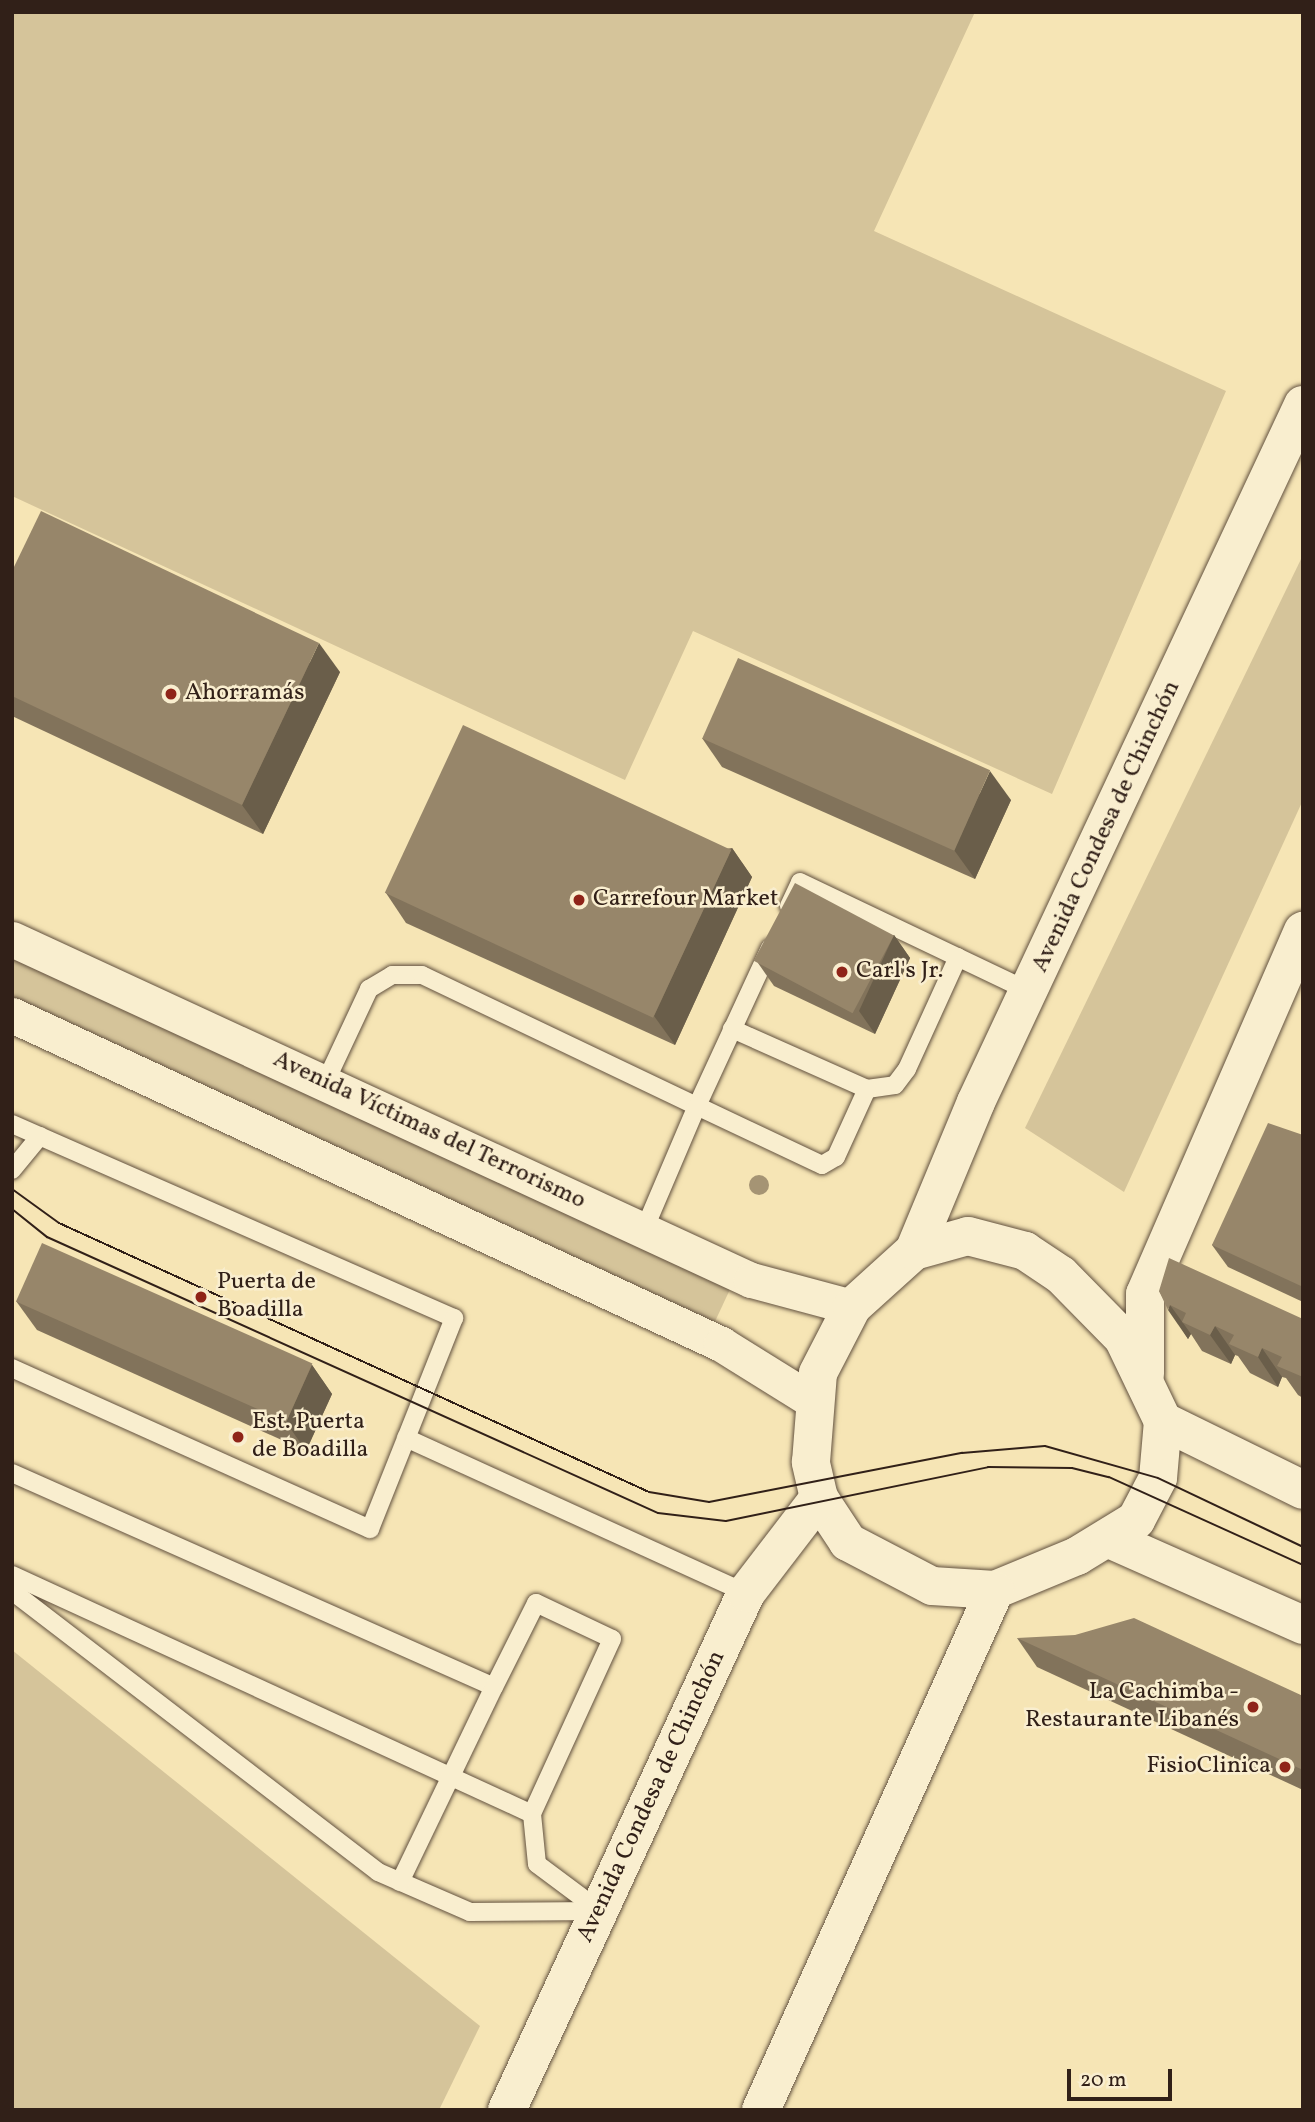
<!DOCTYPE html>
<html>
<head>
<meta charset="utf-8">
<style>
	body { margin:0 }
	#map { position:relative; width:1315px; height:2122px; overflow:hidden; background:#f6e5b5; font-family:Vollkorn,serif }
	div>[style] { position:absolute }
	[style*='--x'] { left:calc(var(--x)*1px); top:calc(var(--y)*1px); width:calc(var(--w)*1px); rotate:calc(var(--a)*1deg) }
	.green>* { inset:0; background:#d5c49a; transform-origin:0 0 }
	.roads { filter:drop-shadow(0 0 2px #62513f) drop-shadow(0 0 2px #62513f) }
	.service>* { height:18px; margin:-9px; padding:0 9px; transform-origin:9px; border-radius:9px; background:#f9eecf }
	.minor>* { height:35px; margin:-17.5px; padding:0 17.5px; transform-origin:17.5px; border-radius:17.5px; background:#f9eecf }
	.tertiary>* { height:38px; margin:-19px; padding:0 19px; transform-origin:19px; border-radius:19px; background:#f9eecf }
	.tram>* { height:2px; margin:-1px; padding:0 1px; transform-origin:1px; border-radius:1px; background:#312018 }
	.trees>* { width:20px; height:20px; margin:-10px; border-radius:50%; background:#a59474 }
	.wall>* { inset:0; background:#82735b }
	.shaded-wall>* { inset:0; background:#6a5e4a }
	.building>* { inset:0; background:#97866a; transform-origin:0 0 }
	.dots>* { width:19px; height:19px; translate:-50% -50%; box-sizing:border-box; border:4px solid #f9eecf; border-radius:50% }
	span { translate:-50% -50%; white-space:nowrap; text-align:center; line-height:1.15; -webkit-text-stroke:5px #f9eecf; paint-order:stroke }
	.poi-label { font-size:24px; color:#312018 }
	.left { translate:0 -50%; text-align:left }
	.right { translate:-100% -50%; text-align:right }
	.street-label { font-size:24px; color:#312018 }
	.frame { position:absolute; inset:0; border:14px solid #312018; pointer-events:none }
	.scale { position:absolute; left:1067px; top:2069px; width:105px; height:32px; box-sizing:border-box; border:4px solid #312018; border-top:0; padding-left:9px; font-size:21px; line-height:24px; white-space:nowrap; color:#312018; -webkit-text-stroke:5px #f9eecf; paint-order:stroke }
</style>
</head>
<body>
<div id="map">
	<div class="green">
		<div style="clip-path:polygon(12px 12px,975px 12px,874px 231px,1226px 391px,1052px 794px,693px 631px,625px 780px,12px 496px)"></div>
		<div style="clip-path:polygon(1303px 555px,1303px 800px,1124px 1192px,1025px 1128px)"></div>
		<div style="left:12px;top:955px;width:792px;height:43px;rotate:25deg"></div>
		<div style="clip-path:polygon(12px 1650px,480px 2026px,439px 2110px,12px 2110px)"></div>
	</div>
	<div class="roads">
		<div class="service">
			<div style="--x:789;--y:906;--w:26;--a:-65"></div>
			<div style="--x:800;--y:882;--w:254;--a:25.5"></div>
			<div style="--x:325;--y:1083;--w:104;--a:-64.9"></div>
			<div style="--x:369;--y:989;--w:27;--a:-31"></div>
			<div style="--x:392;--y:975;--w:30;--a:0"></div>
			<div style="--x:422;--y:975;--w:305;--a:25.5"></div>
			<div style="--x:697;--y:1106;--w:174;--a:-65.2"></div>
			<div style="--x:867;--y:1089;--w:28;--a:-8"></div>
			<div style="--x:895;--y:1085;--w:20;--a:-53"></div>
			<div style="--x:907;--y:1069;--w:123;--a:-65.5"></div>
			<div style="--x:12;--y:1124;--w:483;--a:23.7"></div>
			<div style="--x:454;--y:1318;--w:227;--a:111.7"></div>
			<div style="--x:370;--y:1529;--w:393;--a:-155.8"></div>
			<div style="--x:12;--y:1170;--w:44;--a:-50.5"></div>
			<div style="--x:644;--y:1230;--w:135;--a:-66.9"></div>
			<div style="--x:697;--y:1106;--w:138;--a:25.3"></div>
			<div style="--x:822;--y:1165;--w:16;--a:-30"></div>
			<div style="--x:836;--y:1157;--w:75;--a:-65.5"></div>
			<div style="--x:867;--y:1089;--w:148;--a:-156"></div>
			<div style="--x:406;--y:1438;--w:374;--a:24.5"></div>
			<div style="--x:12;--y:1473;--w:527;--a:23.94"></div>
			<div style="--x:494;--y:1687;--w:94;--a:-63.4"></div>
			<div style="--x:536;--y:1603;--w:84;--a:25.3"></div>
			<div style="--x:612;--y:1639;--w:192;--a:114.6"></div>
			<div style="--x:532;--y:1814;--w:50;--a:84.3"></div>
			<div style="--x:537;--y:1864;--w:79;--a:36.7"></div>
			<div style="--x:12;--y:1575;--w:572;--a:24.68"></div>
			<div style="--x:12;--y:1591;--w:461;--a:37.5"></div>
			<div style="--x:378;--y:1872;--w:100;--a:23.5"></div>
			<div style="--x:470;--y:1912;--w:130;--a:-0.4"></div>
			<div style="--x:400;--y:1882;--w:216;--a:-64.3"></div>
		</div>
		<div class="minor">
			<div style="--x:12;--y:939;--w:814;--a:24.77"></div>
			<div style="--x:751;--y:1280;--w:105;--a:15"></div>
			<div style="--x:12;--y:1015;--w:782;--a:24.89"></div>
			<div style="--x:721;--y:1344;--w:106;--a:31.9"></div>
		</div>
		<div class="tertiary">
			<div style="--x:968;--y:1236;--w:59;--a:14.7"></div>
			<div style="--x:1025;--y:1251;--w:43;--a:33.7"></div>
			<div style="--x:1061;--y:1275;--w:88;--a:45.5"></div>
			<div style="--x:1123;--y:1338;--w:92;--a:64.3"></div>
			<div style="--x:1163;--y:1421;--w:57;--a:95"></div>
			<div style="--x:1158;--y:1478;--w:47;--a:117.6"></div>
			<div style="--x:1136;--y:1520;--w:69;--a:148.6"></div>
			<div style="--x:1077;--y:1556;--w:89;--a:157.5"></div>
			<div style="--x:995;--y:1590;--w:63;--a:-176.4"></div>
			<div style="--x:932;--y:1586;--w:95;--a:-152.4"></div>
			<div style="--x:848;--y:1542;--w:53;--a:-123.4"></div>
			<div style="--x:819;--y:1498;--w:37;--a:-103"></div>
			<div style="--x:811;--y:1462;--w:89;--a:-85.5"></div>
			<div style="--x:818;--y:1373;--w:74;--a:-62.7"></div>
			<div style="--x:852;--y:1307;--w:84;--a:-42.1"></div>
			<div style="--x:914;--y:1251;--w:56;--a:-15.5"></div>
			<div style="--x:914;--y:1251;--w:161;--a:-67.4"></div>
			<div style="--x:976;--y:1102;--w:770;--a:-64.87"></div>
			<div style="--x:1145;--y:1374;--w:80;--a:-90"></div>
			<div style="--x:1145;--y:1294;--w:396;--a:-66.5"></div>
			<div style="--x:1163;--y:1421;--w:156;--a:26.2"></div>
			<div style="--x:1109;--y:1539;--w:212;--a:23.9"></div>
			<div style="--x:507;--y:2110;--w:570;--a:-65.19"></div>
			<div style="--x:746;--y:1593;--w:120;--a:-52.5"></div>
			<div style="--x:761;--y:2110;--w:570;--a:-65.77"></div>
		</div>
	</div>
	<div class="tram">
		<div style="--x:12;--y:1189;--w:58;--a:35.9"></div>
		<div style="--x:59;--y:1223;--w:648;--a:24.51"></div>
		<div style="--x:649;--y:1492;--w:61;--a:9.5"></div>
		<div style="--x:709;--y:1502;--w:258;--a:-11"></div>
		<div style="--x:962;--y:1453;--w:83;--a:-4.8"></div>
		<div style="--x:1045;--y:1446;--w:117;--a:15.8"></div>
		<div style="--x:1158;--y:1478;--w:161;--a:25.4"></div>
		<div style="--x:12;--y:1209;--w:45;--a:38.7"></div>
		<div style="--x:47;--y:1237;--w:670;--a:24.31"></div>
		<div style="--x:658;--y:1513;--w:68;--a:6.7"></div>
		<div style="--x:726;--y:1521;--w:268;--a:-11.6"></div>
		<div style="--x:988;--y:1467;--w:84;--a:0.7"></div>
		<div style="--x:1072;--y:1468;--w:38;--a:14"></div>
		<div style="--x:1109;--y:1477;--w:213;--a:24.4"></div>
	</div>
	<div class="trees">
		<div style="left:759px;top:1185px"></div>
	</div>
	<div class="wall">
		<div style="clip-path:polygon(12px 571px,340px 672px,263px 834px,12px 716px)"></div>
		<div style="clip-path:polygon(702px 738px,1011px 800px,975px 879px,722px 767px)"></div>
		<div style="clip-path:polygon(732px 848px,752px 877px,675px 1045px,406px 923px,386px 893px)"></div>
		<div style="clip-path:polygon(894px 935px,910px 958px,875px 1034px,774px 986px,758px 963px)"></div>
		<div style="clip-path:polygon(1303px 1135px,1303px 1302px,1228px 1267px,1212px 1245px)"></div>
		<div style="clip-path:polygon(1159px 1291px,1303px 1319px,1303px 1398px,1298px 1395px,1286px 1378px,1282px 1377px,1278px 1387px,1250px 1373px,1238px 1356px,1235px 1355px,1231px 1364px,1202px 1351px,1191px 1334px,1188px 1339px)"></div>
		<div style="clip-path:polygon(16px 1301px,312px 1365px,332px 1394px,306px 1451px,37px 1330px)"></div>
		<div style="clip-path:polygon(1017px 1638px,1303px 1696px,1303px 1790px,1037px 1667px)"></div>
	</div>
	<div class="shaded-wall">
		<div style="clip-path:polygon(319px 643px,340px 672px,263px 834px,242px 805px)"></div>
		<div style="clip-path:polygon(990px 771px,1011px 800px,975px 879px,954px 850px)"></div>
		<div style="clip-path:polygon(732px 848px,752px 877px,675px 1045px,654px 1016px)"></div>
		<div style="clip-path:polygon(894px 935px,910px 958px,875px 1034px,859px 1011px)"></div>
		<div style="clip-path:polygon(1170px 1305px,1191px 1334px,1188px 1339px,1168px 1310px)"></div>
		<div style="clip-path:polygon(1215px 1326px,1235px 1355px,1231px 1364px,1210px 1335px)"></div>
		<div style="clip-path:polygon(1262px 1348px,1282px 1377px,1278px 1387px,1258px 1357px)"></div>
		<div style="clip-path:polygon(312px 1365px,332px 1394px,306px 1451px,286px 1422px)"></div>
	</div>
	<div class="building">
		<div style="clip-path:polygon(41px 511px,319px 643px,242px 805px,12px 696px,12px 571px)"></div>
		<div style="left:738px;top:658px;width:276px;height:88px;rotate:24deg"></div>
		<div style="left:463px;top:725px;width:296px;height:185px;rotate:25deg"></div>
		<div style="left:795px;top:883px;width:112px;height:88px;rotate:28deg"></div>
		<div style="clip-path:polygon(1268px 1123px,1303px 1135px,1303px 1281px,1301px 1286px,1212px 1245px)"></div>
		<div style="left:42px;top:1243px;width:296px;height:64px;rotate:24deg"></div>
		<div style="clip-path:polygon(1169px 1258px,1303px 1319px,1303px 1377px,1277px 1366px,1282px 1357px,1262px 1348px,1258px 1357px,1229px 1344px,1234px 1335px,1215px 1326px,1210px 1335px,1182px 1322px,1186px 1313px,1170px 1305px,1168px 1310px,1159px 1291px)"></div>
		<div style="clip-path:polygon(1134px 1618px,1303px 1696px,1303px 1770px,1017px 1638px,1075px 1635px)"></div>
	</div>
	<div class="dots">
		<div style="left:171px;top:694px;background:#8f2418"></div>
		<div style="left:579px;top:900px;background:#8f2418"></div>
		<div style="left:842px;top:972px;background:#8f2418"></div>
		<div style="left:201px;top:1297px;background:#8f2418"></div>
		<div style="left:238px;top:1437px;background:#8f2418"></div>
		<div style="left:1253px;top:1707px;background:#8f2418"></div>
		<div style="left:1285px;top:1767px;background:#8f2418"></div>
	</div>
	<div class="poi-label">
		<span class="left" style="left:185px;top:694px">Ahorramás</span>
		<span class="left" style="left:593px;top:900px">Carrefour Market</span>
		<span class="left" style="left:856px;top:972px">Carl's Jr.</span>
		<span class="left" style="left:217px;top:1297px">Puerta de<br>Boadilla</span>
		<span class="left" style="left:252px;top:1437px">Est. Puerta<br>de Boadilla</span>
		<span class="right" style="left:1239px;top:1707px">La Cachimba -<br>Restaurante Libanés</span>
		<span class="right" style="left:1271px;top:1767px">FisioClinica</span>
	</div>
	<div class="street-label">
		<span style="left:1107px;top:827px;rotate:-65deg">Avenida Condesa de Chinchón</span>
		<span style="left:429px;top:1131px;rotate:25deg">Avenida Víctimas del Terrorismo</span>
		<span style="left:652px;top:1797px;rotate:-65deg">Avenida Condesa de Chinchón</span>
	</div>
	<div class="frame"></div>
	<div class="scale">20 m</div>
</div>
</body>
</html>
